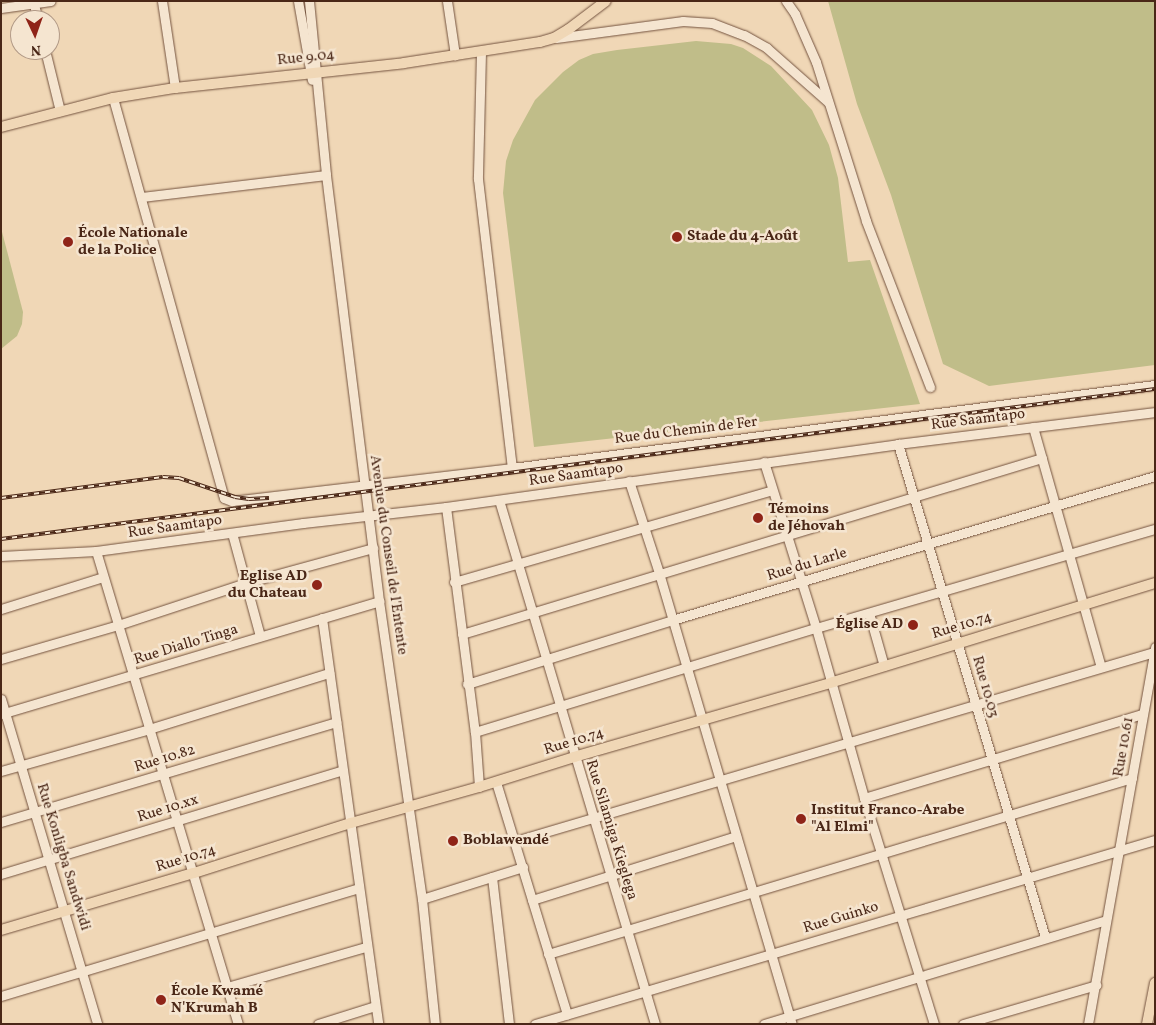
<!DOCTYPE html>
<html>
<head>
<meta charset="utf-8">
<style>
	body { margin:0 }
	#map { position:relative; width:1156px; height:1025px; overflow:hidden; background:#f0d7b6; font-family:Vollkorn,serif }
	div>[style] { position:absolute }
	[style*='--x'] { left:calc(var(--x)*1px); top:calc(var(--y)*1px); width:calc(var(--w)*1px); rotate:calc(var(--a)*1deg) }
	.green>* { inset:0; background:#c0bd89 }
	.roads { filter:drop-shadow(0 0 1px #74533f) drop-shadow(0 0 1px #74533f) }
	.minor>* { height:9px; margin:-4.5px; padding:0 4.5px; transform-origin:4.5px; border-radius:4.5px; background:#f5e5d0 }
	.major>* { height:10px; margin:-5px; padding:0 5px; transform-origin:5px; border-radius:5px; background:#f0d7b6 }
	.rail>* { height:4px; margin-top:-2px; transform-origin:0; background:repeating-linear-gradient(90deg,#f5e5d0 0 5.5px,#4a2717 0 11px); box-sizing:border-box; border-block:1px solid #4a2717 }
	.dots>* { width:14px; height:14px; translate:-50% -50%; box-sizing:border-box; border:2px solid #f5e5d0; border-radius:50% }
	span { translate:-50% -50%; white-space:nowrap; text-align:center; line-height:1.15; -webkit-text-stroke:5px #f5e5d0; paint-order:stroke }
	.street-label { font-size:15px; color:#4a2717 }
	.poi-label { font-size:15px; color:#4a2717; font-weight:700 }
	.left { translate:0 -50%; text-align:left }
	.right { translate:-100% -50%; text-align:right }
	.frame { position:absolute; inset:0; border:2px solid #4a2717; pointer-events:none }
	.north { position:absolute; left:10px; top:10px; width:50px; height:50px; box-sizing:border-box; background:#f5e5d0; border:1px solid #b19986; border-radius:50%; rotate:177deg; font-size:14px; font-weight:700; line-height:20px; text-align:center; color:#4a2717 }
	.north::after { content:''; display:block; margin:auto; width:18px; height:22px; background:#8f2418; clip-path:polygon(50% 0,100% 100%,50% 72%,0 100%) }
</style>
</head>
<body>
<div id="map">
	<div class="green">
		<div style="clip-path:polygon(828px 1px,1155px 1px,1155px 365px,989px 386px,943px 364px,891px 195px,857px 104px)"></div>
		<div style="clip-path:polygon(696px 41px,731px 44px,743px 48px,771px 66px,812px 110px,829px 145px,838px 178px,848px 262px,870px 260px,920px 404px,534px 447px,503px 193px,506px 161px,513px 140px,535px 100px,563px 72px,579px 60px,593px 54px,617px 50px)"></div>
		<div style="clip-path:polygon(1px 228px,23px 312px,22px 324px,17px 336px,1px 349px)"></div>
	</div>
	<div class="roads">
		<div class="minor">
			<div style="--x:33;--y:1;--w:20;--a:75"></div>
			<div style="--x:162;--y:1;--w:88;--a:81.5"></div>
			<div style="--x:298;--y:1;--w:80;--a:80"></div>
			<div style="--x:309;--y:1;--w:175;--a:84.4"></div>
			<div style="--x:326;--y:175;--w:429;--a:82.9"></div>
			<div style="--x:379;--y:601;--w:301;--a:81.8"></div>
			<div style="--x:422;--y:899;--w:126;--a:84.1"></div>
			<div style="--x:447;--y:1;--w:55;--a:81.6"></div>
			<div style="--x:786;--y:1;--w:16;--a:55"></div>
			<div style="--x:795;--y:14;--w:52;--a:66.4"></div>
			<div style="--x:816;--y:62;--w:167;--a:72.5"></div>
			<div style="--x:866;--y:221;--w:178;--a:68.9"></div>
			<div style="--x:1;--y:8;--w:50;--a:-8"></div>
			<div style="--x:556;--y:38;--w:128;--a:-7.6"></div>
			<div style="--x:683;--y:21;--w:29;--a:4"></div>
			<div style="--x:712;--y:23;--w:34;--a:21"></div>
			<div style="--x:744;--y:35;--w:26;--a:29"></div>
			<div style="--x:767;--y:48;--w:81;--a:41.5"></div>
			<div style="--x:45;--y:50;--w:63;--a:76.2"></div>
			<div style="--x:481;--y:52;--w:127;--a:91.4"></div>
			<div style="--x:478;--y:179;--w:291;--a:83.3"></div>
			<div style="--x:113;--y:98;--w:411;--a:74.5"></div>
			<div style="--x:223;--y:494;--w:4;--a:76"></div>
			<div style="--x:224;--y:498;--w:9;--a:21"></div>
			<div style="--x:232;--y:501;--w:282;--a:-6.7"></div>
			<div style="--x:512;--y:468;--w:648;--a:-7.36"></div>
			<div style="--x:142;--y:197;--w:185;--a:-6.8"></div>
			<div style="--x:1033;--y:427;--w:249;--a:74.2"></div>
			<div style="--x:898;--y:444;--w:514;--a:73.4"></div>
			<div style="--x:764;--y:462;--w:174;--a:72.6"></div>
			<div style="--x:816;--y:628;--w:177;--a:74.2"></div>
			<div style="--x:864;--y:798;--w:237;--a:72.8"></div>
			<div style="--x:629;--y:481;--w:97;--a:71.9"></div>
			<div style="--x:659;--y:573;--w:470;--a:73.6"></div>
			<div style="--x:499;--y:500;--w:547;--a:73.42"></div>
			<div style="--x:446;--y:507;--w:227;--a:82.7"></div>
			<div style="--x:475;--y:732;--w:55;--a:85.8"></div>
			<div style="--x:232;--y:533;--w:107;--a:74.8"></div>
			<div style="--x:96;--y:551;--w:494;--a:73.3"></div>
			<div style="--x:1;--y:556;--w:95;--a:-3"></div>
			<div style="--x:96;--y:551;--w:209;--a:-7.7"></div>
			<div style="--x:303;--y:523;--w:144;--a:-6.4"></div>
			<div style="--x:446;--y:507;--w:456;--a:-7.9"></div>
			<div style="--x:898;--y:444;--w:259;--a:-7.1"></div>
			<div style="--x:454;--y:582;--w:331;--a:-16.1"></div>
			<div style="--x:1;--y:609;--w:107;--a:-17.4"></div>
			<div style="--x:869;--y:613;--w:55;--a:74.2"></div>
			<div style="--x:322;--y:618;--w:410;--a:82.1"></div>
			<div style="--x:462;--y:634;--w:606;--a:-16.88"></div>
			<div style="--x:1;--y:659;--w:122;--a:-16.2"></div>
			<div style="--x:118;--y:625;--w:135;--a:-18.2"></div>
			<div style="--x:246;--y:583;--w:132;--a:-15.4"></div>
			<div style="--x:467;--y:684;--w:215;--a:-17.3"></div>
			<div style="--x:672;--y:620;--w:504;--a:-16.6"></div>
			<div style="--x:1;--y:699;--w:339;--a:73.5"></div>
			<div style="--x:1;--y:714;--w:395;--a:-16.6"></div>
			<div style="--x:475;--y:732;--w:357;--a:-17"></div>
			<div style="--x:816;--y:628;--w:353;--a:-16.3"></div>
			<div style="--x:1;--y:771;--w:154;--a:-15.8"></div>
			<div style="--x:149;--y:729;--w:189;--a:-17.3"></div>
			<div style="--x:496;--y:782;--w:243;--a:73"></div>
			<div style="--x:864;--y:798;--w:291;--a:-16.8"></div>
			<div style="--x:1;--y:822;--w:350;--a:-16.6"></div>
			<div style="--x:515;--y:841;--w:666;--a:-16.48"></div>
			<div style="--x:1;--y:874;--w:357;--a:-16.9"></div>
			<div style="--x:492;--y:877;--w:148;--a:83.4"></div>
			<div style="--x:422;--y:899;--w:106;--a:-17.6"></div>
			<div style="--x:532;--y:900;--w:214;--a:-17.4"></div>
			<div style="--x:548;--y:954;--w:610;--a:-16.77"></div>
			<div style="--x:227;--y:987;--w:145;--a:-16.1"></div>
			<div style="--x:1;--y:996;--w:373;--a:-16.8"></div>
			<div style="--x:318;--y:1024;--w:60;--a:-17.5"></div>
			<div style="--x:535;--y:1024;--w:647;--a:-16.53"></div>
			<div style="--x:764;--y:1024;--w:357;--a:-16.9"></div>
			<div style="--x:963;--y:1024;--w:139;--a:-16.3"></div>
			<div style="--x:1088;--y:1024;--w:383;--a:-79.9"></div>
		</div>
		<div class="major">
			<div style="--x:1;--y:127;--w:116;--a:-14.5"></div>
			<div style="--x:113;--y:98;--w:63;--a:-9.2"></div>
			<div style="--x:175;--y:88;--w:230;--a:-6.2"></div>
			<div style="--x:404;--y:63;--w:138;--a:-8.8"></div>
			<div style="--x:540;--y:42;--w:15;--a:-16"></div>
			<div style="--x:554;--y:38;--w:17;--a:-31"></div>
			<div style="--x:569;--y:29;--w:46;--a:-37.1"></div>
			<div style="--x:1;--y:930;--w:201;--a:-16.5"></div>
			<div style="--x:194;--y:873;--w:165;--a:-17.7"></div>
			<div style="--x:351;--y:823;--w:133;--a:-15.7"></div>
			<div style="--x:479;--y:787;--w:100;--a:-17.5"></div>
			<div style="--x:574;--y:757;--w:270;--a:-16.1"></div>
			<div style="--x:833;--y:682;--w:337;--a:-17.1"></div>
			<div style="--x:1147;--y:1024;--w:42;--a:-79"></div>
		</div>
	</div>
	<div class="rail">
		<div style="--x:1;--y:498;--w:163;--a:-7.4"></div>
		<div style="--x:163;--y:477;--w:16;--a:4"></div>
		<div style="--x:179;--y:478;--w:59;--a:18.7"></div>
		<div style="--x:235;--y:497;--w:14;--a:8"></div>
		<div style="--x:249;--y:499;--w:20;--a:-3"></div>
		<div style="--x:1;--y:539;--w:1164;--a:-7.41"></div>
	</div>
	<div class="dots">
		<div style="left:677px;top:237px;background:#8f2418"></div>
		<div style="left:68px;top:242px;background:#8f2418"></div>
		<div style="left:758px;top:518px;background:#8f2418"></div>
		<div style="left:317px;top:585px;background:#8f2418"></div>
		<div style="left:913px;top:625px;background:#8f2418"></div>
		<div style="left:801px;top:819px;background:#8f2418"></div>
		<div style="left:453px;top:841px;background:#8f2418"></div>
		<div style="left:161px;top:1000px;background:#8f2418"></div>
	</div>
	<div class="street-label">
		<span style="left:306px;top:58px;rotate:-6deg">Rue 9.04</span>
		<span style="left:978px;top:420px;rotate:-7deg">Rue Saamtapo</span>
		<span style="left:686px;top:431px;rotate:-7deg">Rue du Chemin de Fer</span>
		<span style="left:576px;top:475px;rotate:-8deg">Rue Saamtapo</span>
		<span style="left:175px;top:527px;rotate:-8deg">Rue Saamtapo</span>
		<span style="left:388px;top:555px;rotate:82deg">Avenue du Conseil de l'Entente</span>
		<span style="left:807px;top:565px;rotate:-17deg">Rue du Larle</span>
		<span style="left:962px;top:626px;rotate:-17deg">Rue 10.74</span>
		<span style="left:186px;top:645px;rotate:-17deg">Rue Diallo Tinga</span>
		<span style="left:985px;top:687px;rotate:74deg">Rue 10.03</span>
		<span style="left:574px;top:742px;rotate:-17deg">Rue 10.74</span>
		<span style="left:1124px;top:747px;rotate:-80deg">Rue 10.61</span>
		<span style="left:165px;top:759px;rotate:-17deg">Rue 10.82</span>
		<span style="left:168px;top:809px;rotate:-17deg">Rue 10.xx</span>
		<span style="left:611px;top:830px;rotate:73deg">Rue Silamiga Kieglega</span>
		<span style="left:63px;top:857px;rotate:73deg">Rue Konligba Sandwidi</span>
		<span style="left:186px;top:859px;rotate:-17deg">Rue 10.74</span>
		<span style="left:841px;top:918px;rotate:-17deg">Rue Guinko</span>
	</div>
	<div class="poi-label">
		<span class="left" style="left:78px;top:242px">École Nationale<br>de la Police</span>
		<span class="left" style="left:687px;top:237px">Stade du 4-Août</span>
		<span class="left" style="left:768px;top:518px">Témoins<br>de Jéhovah</span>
		<span class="right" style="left:307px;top:585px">Eglise AD<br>du Chateau</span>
		<span class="right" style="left:903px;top:625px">Église AD</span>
		<span class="left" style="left:811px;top:819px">Institut Franco-Arabe<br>"Al Elmi"</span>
		<span class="left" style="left:463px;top:841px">Boblawendé</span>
		<span class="left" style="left:171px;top:1000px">École Kwamé<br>N'Krumah B</span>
	</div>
	<div class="frame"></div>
	<div class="north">N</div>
</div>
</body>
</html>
